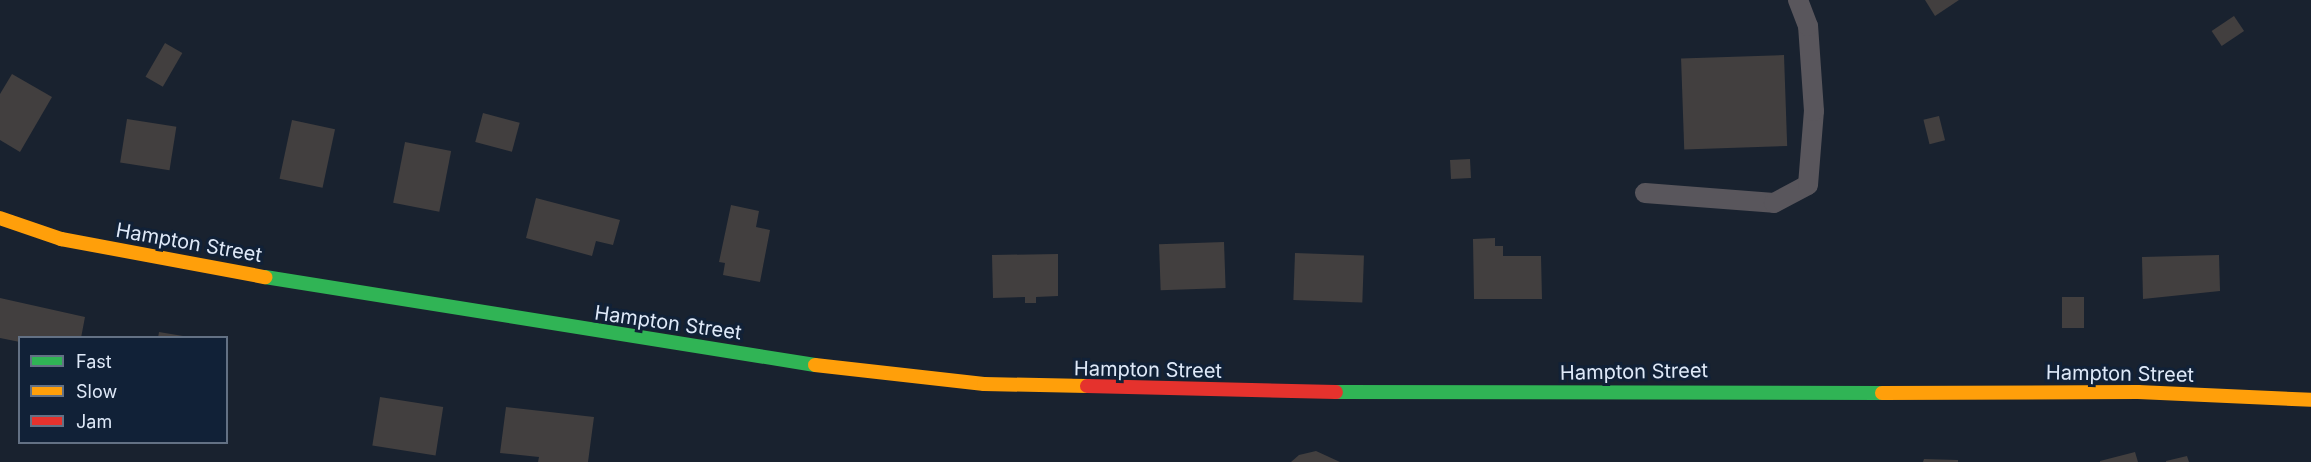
<!DOCTYPE html>
<html>
<head>
<meta charset="utf-8">
<style>
	body { margin:0 }
	#map { position:relative; width:2311px; height:462px; overflow:hidden; background:#19222f; font-family:Inter,sans-serif }
	div>[style] { position:absolute }
	[style*='--x'] { left:calc(var(--x)*1px); top:calc(var(--y)*1px); width:calc(var(--w)*1px); rotate:calc(var(--a)*1deg) }
	.building>* { inset:0; background:#423f3f; transform-origin:0 0 }
	.lane>* { height:20px; margin:-10px; padding:0 10px; transform-origin:10px; border-radius:10px; background:#59565c }
	.fast>* { height:14px; margin:-7px; padding:0 7px; transform-origin:7px; border-radius:7px; background:#30b455 }
	.slow>* { height:14px; margin:-7px; padding:0 7px; transform-origin:7px; border-radius:7px; background:#ff9f0a }
	.jam>* { height:14px; margin:-7px; padding:0 7px; transform-origin:7px; border-radius:7px; background:#e5322d }
	span { translate:-50% -50%; white-space:nowrap; text-align:center; line-height:1.15; -webkit-text-stroke:6px #112137; paint-order:stroke }
	.street-label { font-size:20px; color:#dfe9f8 }
	.legend { position:absolute; left:18px; top:336px; width:210px; height:108px; box-sizing:border-box; background:#112137; border:2px solid #637184; margin:0; padding:8px 10px; list-style:none; font-size:18px; color:#dfe9f8 }
	.legend li { display:flex; align-items:center; gap:12px; height:30px }
	.legend b { width:30px; border:2px solid #637184 }
</style>
</head>
<body>
<div id="map">
	<div class="building">
		<div style="clip-path:polygon(1925px 0,1959px 0,1935px 16px)"></div>
		<div style="left:2234px;top:16px;width:18px;height:27px;rotate:56deg"></div>
		<div style="left:165px;top:43px;width:20px;height:39px;rotate:30deg"></div>
		<div style="left:1784px;top:55px;width:91px;height:103px;rotate:88deg"></div>
		<div style="clip-path:polygon(12px 74px,52px 97px,20px 152px,0 140px,0 94px)"></div>
		<div style="left:483px;top:113px;width:38px;height:30px;rotate:15deg"></div>
		<div style="left:1939px;top:116px;width:25px;height:16px;rotate:76deg"></div>
		<div style="left:127px;top:119px;width:50px;height:44px;rotate:9deg"></div>
		<div style="left:292px;top:120px;width:44px;height:60px;rotate:12deg"></div>
		<div style="left:405px;top:142px;width:47px;height:62px;rotate:11deg"></div>
		<div style="left:1470px;top:159px;width:19px;height:20px;rotate:87deg"></div>
		<div style="clip-path:polygon(536px 198px,620px 220px,613px 245px,596px 241px,592px 256px,526px 238px)"></div>
		<div style="clip-path:polygon(731px 205px,759px 211px,756px 227px,770px 230px,760px 282px,723px 275px,725px 263px,719px 262px)"></div>
		<div style="clip-path:polygon(1495px 238px,1495px 246px,1503px 246px,1503px 256px,1541px 256px,1542px 299px,1474px 299px,1473px 239px)"></div>
		<div style="left:1224px;top:242px;width:46px;height:65px;rotate:88deg"></div>
		<div style="left:1295px;top:253px;width:69px;height:47px;rotate:2deg"></div>
		<div style="clip-path:polygon(1058px 254px,1058px 296px,1036px 297px,1036px 303px,1025px 303px,1025px 297px,993px 298px,992px 255px)"></div>
		<div style="clip-path:polygon(2219px 255px,2220px 291px,2143px 299px,2142px 257px)"></div>
		<div style="left:2062px;top:297px;width:22px;height:31px"></div>
		<div style="clip-path:polygon(0 298px,85px 317px,81px 338px,20px 338px,20px 342px,0 338px)"></div>
		<div style="clip-path:polygon(159px 332px,183px 336px,183px 338px,158px 338px)"></div>
		<div style="left:380px;top:397px;width:64px;height:49px;rotate:9deg"></div>
		<div style="clip-path:polygon(506px 407px,594px 417px,588px 462px,538px 462px,539px 457px,500px 453px)"></div>
		<div style="clip-path:polygon(1316px 451px,1340px 462px,1291px 462px,1299px 455px)"></div>
		<div style="clip-path:polygon(2135px 452px,2138px 462px,2100px 462px,2100px 461px)"></div>
		<div style="clip-path:polygon(2187px 456px,2189px 462px,2166px 462px,2166px 461px)"></div>
		<div style="clip-path:polygon(1924px 459px,1958px 460px,1958px 462px,1923px 462px)"></div>
	</div>
	<div class="lane">
		<div style="--x:1645;--y:193;--w:129;--a:4.4"></div>
		<div style="--x:1774;--y:203;--w:38;--a:-28"></div>
		<div style="--x:1808;--y:185;--w:74;--a:-85.4"></div>
		<div style="--x:1814;--y:111;--w:85;--a:-94"></div>
		<div style="--x:1808;--y:26;--w:28;--a:-111"></div>
	</div>
	<div class="fast">
		<div style="--x:265;--y:277;--w:557;--a:9.09"></div>
		<div style="--x:1336;--y:392;--w:546;--a:0.1"></div>
	</div>
	<div class="slow">
		<div style="--x:0;--y:218;--w:65;--a:19"></div>
		<div style="--x:61;--y:239;--w:208;--a:10.6"></div>
		<div style="--x:815;--y:365;--w:170;--a:6.4"></div>
		<div style="--x:984;--y:384;--w:103;--a:1.1"></div>
		<div style="--x:1882;--y:393;--w:256;--a:-0.2"></div>
		<div style="--x:2138;--y:392;--w:173;--a:2.6"></div>
	</div>
	<div class="jam">
		<div style="--x:1087;--y:386;--w:249;--a:1.4"></div>
	</div>
	<div class="street-label">
		<span style="left:189px;top:243px;rotate:10deg">Hampton Street</span>
		<span style="left:668px;top:323px;rotate:8deg">Hampton Street</span>
		<span style="left:1148px;top:370px;rotate:1deg">Hampton Street</span>
		<span style="left:1634px;top:372px;rotate:-1deg">Hampton Street</span>
		<span style="left:2120px;top:374px;rotate:1deg">Hampton Street</span>
	</div>
	<ul class="legend">
	<li><b style="height:8px;background:#30b455"></b>Fast</li>
	<li><b style="height:8px;background:#ff9f0a"></b>Slow</li>
	<li><b style="height:8px;background:#e5322d"></b>Jam</li>
	</ul>
</div>
</body>
</html>
